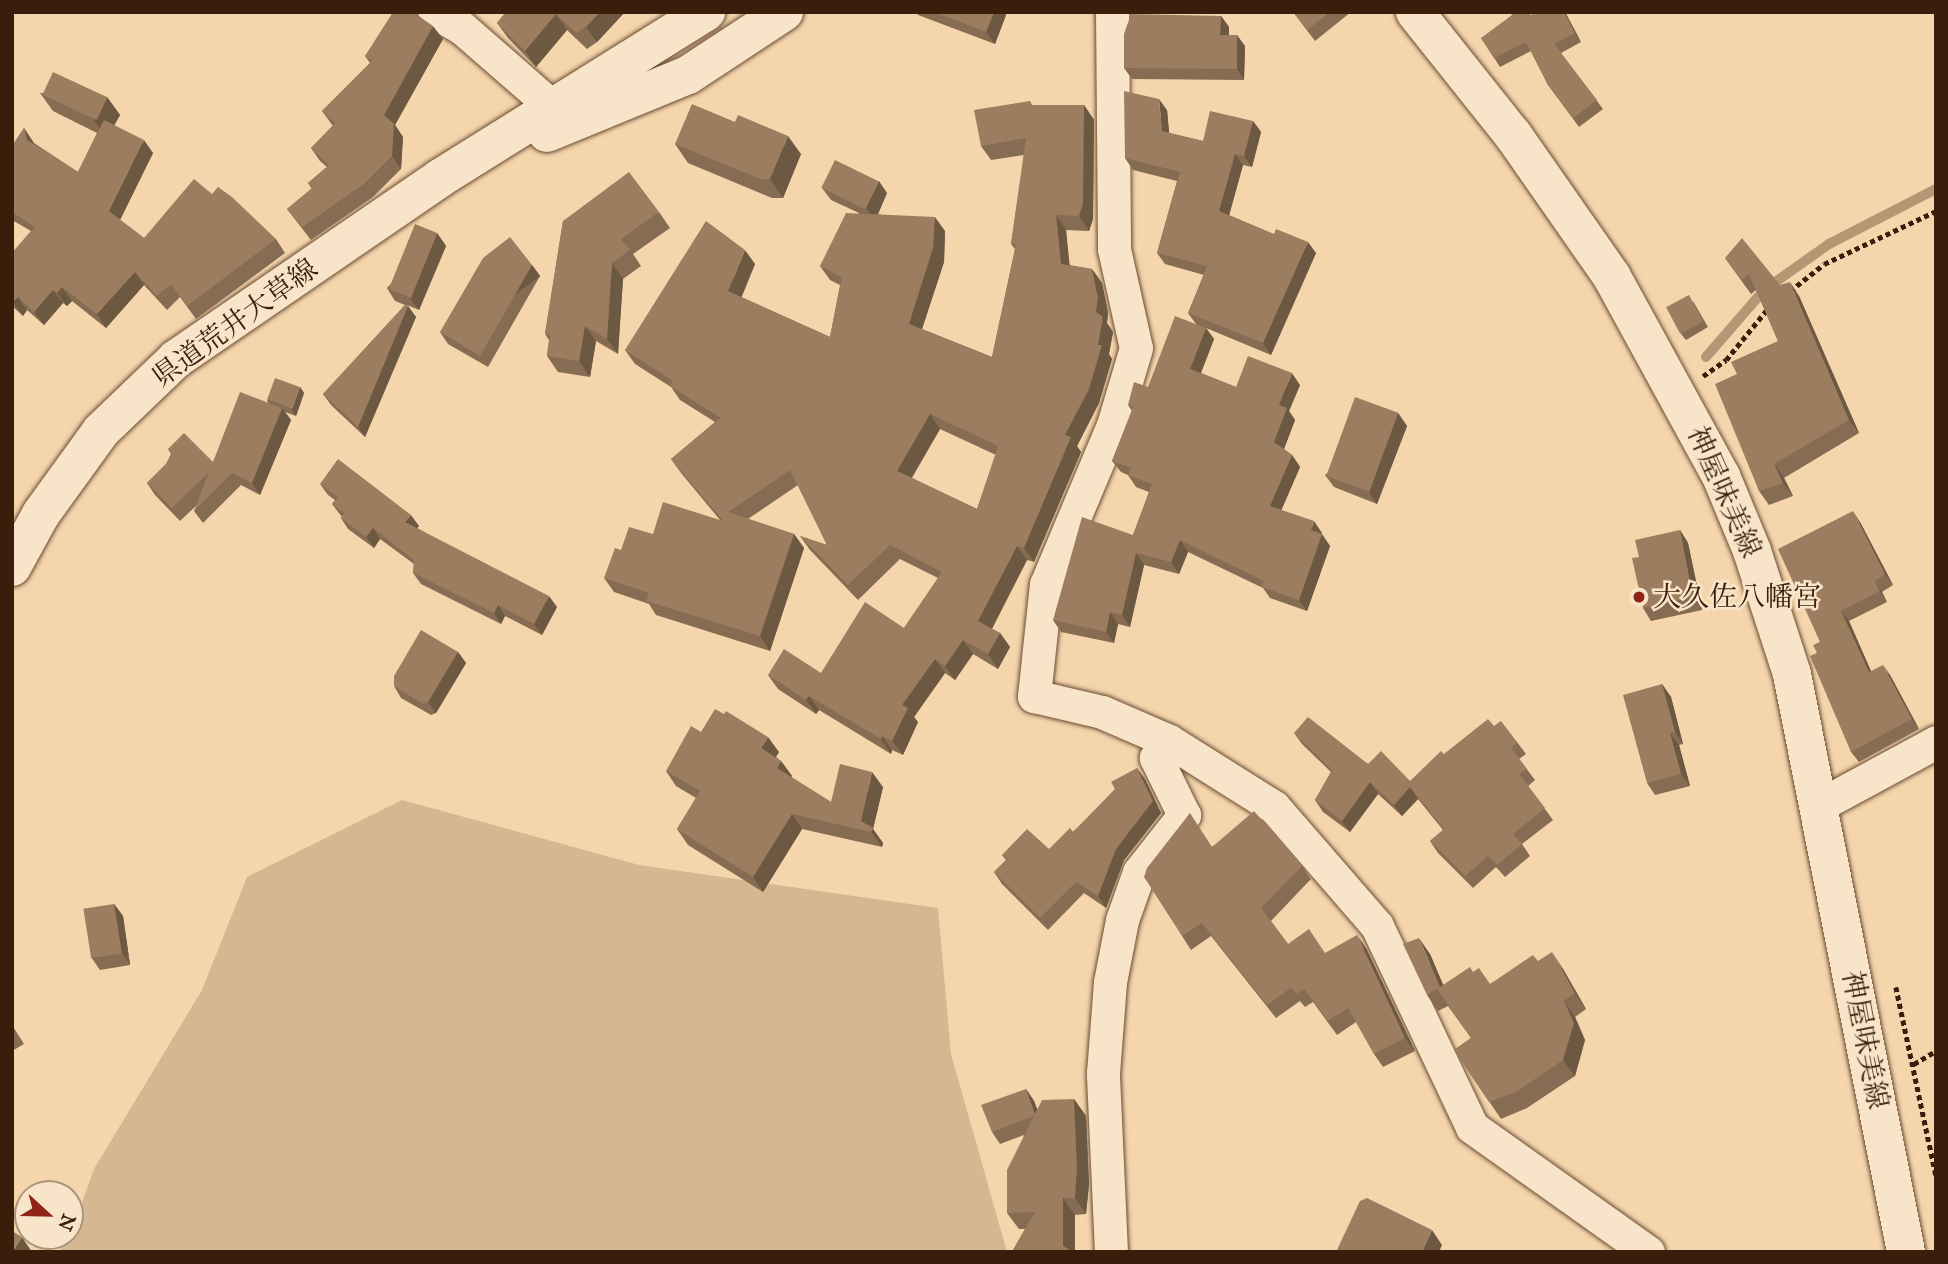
<!DOCTYPE html>
<html>
<head>
<meta charset="utf-8">
<style>
	body { margin:0 }
	#map { position:relative; width:1948px; height:1264px; overflow:hidden; background:#f5d6ac; font-family:"IM FELL Great Primer","Noto Serif JP",serif }
	div>[style] { position:absolute }
	[style*='--x'] { left:calc(var(--x)*1px); top:calc(var(--y)*1px); width:calc(var(--w)*1px); rotate:calc(var(--a)*1deg) }
	.green>* { inset:0; background:#d5b791 }
	.stream>* { height:10px; margin:-5px; padding:0 5px; transform-origin:5px; border-radius:5px; background:#b69775 }
	.path>* { height:4.5px; margin-top:-2.25px; transform-origin:0; background:repeating-linear-gradient(90deg,#3b1d0b 0 5px,transparent 0 8.5px) }
	.roads { filter:drop-shadow(0 0 2px #6a4b33) drop-shadow(0 0 2px #6a4b33) }
	.minor>* { height:33px; margin:-16.5px; padding:0 16.5px; transform-origin:16.5px; border-radius:16.5px; background:#f8e4c9 }
	.secondary>* { height:38px; margin:-19px; padding:0 19px; transform-origin:19px; border-radius:19px; background:#f8e4c9 }
	.wall>* { inset:0; background:#866c52 }
	.shaded-wall>* { inset:0; background:#6d5842; transform-origin:0 0 }
	.building>* { inset:0; background:#9c7d5f; transform-origin:0 0 }
	.dots>* { width:19px; height:19px; translate:-50% -50%; box-sizing:border-box; border:4px solid #f8e4c9; border-radius:50% }
	span { translate:-50% -50%; white-space:nowrap; text-align:center; line-height:1.15; -webkit-text-stroke:5px #f8e4c9; paint-order:stroke }
	.street-label { font-size:28px; color:#3b1d0b }
	.poi-label { font-size:28px; color:#3b1d0b }
	.left { translate:0 -50%; text-align:left }
	.frame { position:absolute; inset:0; border:14px solid #3b1d0b; pointer-events:none }
	.north { position:absolute; left:14px; top:1180px; width:70px; height:70px; box-sizing:border-box; background:#f8e4c9; border:2px solid #ac947d; border-radius:50%; rotate:112deg; font-size:19px; font-weight:700; line-height:28px; text-align:center; color:#3b1d0b }
	.north::after { content:''; display:block; margin:auto; width:24px; height:32px; background:#8f2418; clip-path:polygon(50% 0,100% 100%,50% 72%,0 100%) }
</style>
</head>
<body>
<div id="map">
	<div class="green">
		<div style="clip-path:polygon(402px 800px,639px 865px,938px 908px,951px 1054px,1007px 1252px,59px 1252px,66px 1236px,70px 1236px,94px 1169px,202px 990px,247px 877px)"></div>
	</div>
	<div class="stream">
		<div style="--x:1706;--y:357;--w:89;--a:-49.1"></div>
		<div style="--x:1764;--y:290;--w:80;--a:-35.3"></div>
		<div style="--x:1829;--y:244;--w:120;--a:-27.2"></div>
	</div>
	<div class="path">
		<div style="--x:1790;--y:291;--w:43;--a:-38.5"></div>
		<div style="--x:1824;--y:264;--w:124;--a:-25.3"></div>
		<div style="--x:1703;--y:376;--w:28;--a:-35"></div>
		<div style="--x:1726;--y:360;--w:68;--a:-50.9"></div>
		<div style="--x:1896;--y:987;--w:192;--a:78"></div>
		<div style="--x:1914;--y:1064;--w:26;--a:-31"></div>
	</div>
	<div class="roads">
		<div class="minor">
			<div style="--x:434;--y:12;--w:32;--a:30"></div>
			<div style="--x:462;--y:28;--w:123;--a:41.1"></div>
			<div style="--x:1112;--y:12;--w:237;--a:89.5"></div>
			<div style="--x:1114;--y:249;--w:101;--a:77.5"></div>
			<div style="--x:1136;--y:348;--w:80;--a:106.6"></div>
			<div style="--x:1113;--y:425;--w:173;--a:112.8"></div>
			<div style="--x:1046;--y:584;--w:113;--a:96.1"></div>
			<div style="--x:1034;--y:696;--w:70;--a:13.2"></div>
			<div style="--x:1102;--y:712;--w:73;--a:23.4"></div>
			<div style="--x:1169;--y:741;--w:124;--a:32.2"></div>
			<div style="--x:1274;--y:807;--w:157;--a:49.1"></div>
			<div style="--x:1377;--y:926;--w:222;--a:64.7"></div>
			<div style="--x:1472;--y:1127;--w:216;--a:35.4"></div>
			<div style="--x:1820;--y:805;--w:132;--a:-28.5"></div>
			<div style="--x:1111;--y:1252;--w:179;--a:-92.6"></div>
			<div style="--x:1103;--y:1073;--w:91;--a:-85.6"></div>
			<div style="--x:1110;--y:982;--w:63;--a:-79"></div>
			<div style="--x:1122;--y:920;--w:51;--a:-70.5"></div>
			<div style="--x:1139;--y:872;--w:73;--a:-51.7"></div>
			<div style="--x:1184;--y:815;--w:64;--a:-116.2"></div>
			<div style="--x:1156;--y:758;--w:21;--a:-53"></div>
		</div>
		<div class="secondary">
			<div style="--x:1415;--y:12;--w:157;--a:51.5"></div>
			<div style="--x:1513;--y:135;--w:173;--a:55.1"></div>
			<div style="--x:1612;--y:277;--w:227;--a:61.3"></div>
			<div style="--x:1721;--y:476;--w:81;--a:67.5"></div>
			<div style="--x:1752;--y:551;--w:129;--a:72"></div>
			<div style="--x:1792;--y:674;--w:589;--a:78.84"></div>
			<div style="--x:547;--y:133;--w:152;--a:-22.4"></div>
			<div style="--x:688;--y:75;--w:115;--a:-33.3"></div>
			<div style="--x:12;--y:567;--w:60;--a:-61.3"></div>
			<div style="--x:41;--y:514;--w:102;--a:-54.1"></div>
			<div style="--x:101;--y:431;--w:104;--a:-43.8"></div>
			<div style="--x:176;--y:359;--w:320;--a:-34.4"></div>
			<div style="--x:440;--y:178;--w:314;--a:-32"></div>
		</div>
	</div>
	<div class="wall">
		<div style="clip-path:polygon(417px 12px,418px 15px,443px 39px,395px 125px,403px 137px,401px 169px,373px 197px,311px 240px,287px 209px,312px 189px,308px 183px,327px 167px,320px 161px,311px 148px,333px 126px,322px 111px,370px 63px,365px 56px)"></div>
		<div style="clip-path:polygon(506px 12px,625px 12px,597px 42px,587px 49px,567px 30px,536px 67px,508px 38px,497px 23px)"></div>
		<div style="clip-path:polygon(916px 12px,1004px 12px,1006px 15px,995px 44px,918px 15px)"></div>
		<div style="clip-path:polygon(1293px 12px,1351px 12px,1315px 41px)"></div>
		<div style="clip-path:polygon(1565px 12px,1581px 42px,1561px 53px,1603px 109px,1579px 127px,1548px 85px,1531px 51px,1500px 67px,1481px 38px,1531px 15px)"></div>
		<div style="clip-path:polygon(1221px 16px,1229px 27px,1229px 35px,1245px 46px,1244px 80px,1132px 79px,1124px 68px)"></div>
		<div style="clip-path:polygon(40px 93px,107px 97px,120px 115px,114px 125px,153px 153px,120px 220px,144px 238px,212px 194px,276px 239px,285px 253px,196px 319px,180px 297px,167px 310px,144px 285px,106px 328px,72px 301px,67px 306px,63px 303px,44px 325px,27px 310px,23px 316px,12px 306px,12px 253px,31px 231px,12px 220px,12px 146px,24px 128px,34px 143px,78px 172px,97px 133px,53px 111px)"></div>
		<div style="clip-path:polygon(evenodd,1030px 101px,1032px 105px,1084px 105px,1094px 120px,1093px 219px,1089px 231px,1066px 230px,1069px 265px,1092px 269px,1102px 283px,1108px 312px,1107px 323px,1113px 332px,1109px 354px,1112px 359px,1099px 403px,1077px 446px,1081px 452px,1034px 562px,1027px 560px,992px 629px,1000px 633px,1010px 647px,998px 669px,973px 654px,955px 680px,945px 673px,914px 717px,918px 722px,903px 755px,892px 750px,891px 754px,819px 710px,816px 714px,778px 689px,768px 675px,821px 673px,904px 628px,938px 578px,900px 559px,858px 600px,810px 550px,800px 536px,827px 545px,798px 485px,748px 519px,794px 534px,804px 548px,770px 651px,656px 615px,649px 604px,614px 592px,604px 578px,621px 550px,653px 534px,720px 520px,681px 473px,671px 459px,715px 422px,680px 400px,671px 387px,635px 364px,625px 350px,755px 264px,741px 297px,830px 337px,840px 285px,830px 280px,820px 266px,859px 213px,831px 200px,822px 188px,887px 193px,878px 214px,945px 231px,944px 262px,922px 329px,992px 357px,1015px 249px,1011px 244px,1024px 155px,991px 160px,981px 146px,1030px 101px,940px 429px,996px 455px,977px 509px,912px 478px,940px 429px)"></div>
		<div style="clip-path:polygon(1167px 110px,1169px 133px,1203px 141px,1253px 121px,1261px 132px,1252px 167px,1243px 165px,1229px 215px,1316px 253px,1271px 355px,1206px 328px,1214px 339px,1201px 373px,1236px 387px,1300px 385px,1289px 411px,1295px 420px,1284px 449px,1292px 455px,1300px 467px,1281px 510px,1322px 533px,1321px 534px,1330px 546px,1307px 611px,1270px 598px,1263px 588px,1188px 552px,1179px 574px,1144px 565px,1130px 627px,1118px 624px,1114px 643px,1061px 632px,1053px 620px,1133px 535px,1149px 492px,1136px 487px,1128px 475px,1121px 472px,1112px 461px,1132px 411px,1128px 405px,1148px 387px,1196px 324px,1188px 313px,1204px 275px,1165px 264px,1157px 253px,1177px 181px,1133px 170px,1125px 158px)"></div>
		<div style="clip-path:polygon(735px 122px,801px 154px,783px 198px,772px 198px,688px 163px,675px 144px)"></div>
		<div style="clip-path:polygon(659px 212px,670px 228px,633px 254px,641px 266px,623px 279px,618px 354px,596px 341px,590px 377px,558px 372px,547px 356px,549px 340px,545px 334px,563px 221px)"></div>
		<div style="clip-path:polygon(437px 233px,446px 246px,419px 310px,407px 305px,416px 317px,365px 437px,331px 405px,323px 394px,405px 305px,395px 301px,387px 288px)"></div>
		<div style="clip-path:polygon(1725px 258px,1799px 296px,1859px 433px,1784px 478px,1793px 496px,1769px 505px,1759px 491px,1737px 374px,1778px 341px,1756px 290px,1751px 294px)"></div>
		<div style="clip-path:polygon(532px 265px,540px 276px,488px 367px,448px 344px,440px 332px)"></div>
		<div style="clip-path:polygon(1693px 301px,1708px 327px,1686px 340px,1681px 334px)"></div>
		<div style="clip-path:polygon(300px 387px,304px 393px,296px 416px,285px 412px,291px 420px,260px 495px,241px 485px,203px 523px,194px 511px,197px 505px,180px 521px,155px 495px,147px 483px,166px 464px,171px 454px,168px 449px,213px 462px,268px 403px,267px 400px)"></div>
		<div style="clip-path:polygon(1398px 413px,1407px 426px,1377px 504px,1334px 487px,1325px 475px)"></div>
		<div style="clip-path:polygon(320px 484px,419px 526px,417px 528px,557px 607px,542px 635px,505px 616px,501px 624px,421px 584px,413px 573px,414px 564px,380px 539px,374px 548px,348px 529px,341px 518px,342px 517px,332px 504px,335px 500px,328px 495px)"></div>
		<div style="clip-path:polygon(1860px 522px,1893px 585px,1882px 592px,1887px 602px,1849px 621px,1871px 671px,1890px 675px,1919px 729px,1859px 762px,1851px 752px,1820px 642px)"></div>
		<div style="clip-path:polygon(1680px 530px,1688px 543px,1702px 610px,1651px 621px,1643px 608px)"></div>
		<div style="clip-path:polygon(458px 652px,466px 663px,436px 713px,431px 715px,401px 698px,394px 686px)"></div>
		<div style="clip-path:polygon(1662px 684px,1671px 697px,1683px 744px,1679px 745px,1690px 786px,1655px 795px,1647px 783px)"></div>
		<div style="clip-path:polygon(1494px 726px,1517px 742px,1526px 754px,1519px 759px,1535px 780px,1528px 786px,1553px 820px,1522px 844px,1530px 856px,1505px 877px,1496px 867px,1473px 888px,1438px 853px,1430px 841px,1443px 830px,1418px 799px,1402px 816px,1378px 794px,1350px 832px,1323px 812px,1315px 800px,1331px 772px,1302px 744px,1294px 733px,1410px 781px)"></div>
		<div style="clip-path:polygon(779px 752px,776px 757px,781px 761px,792px 776px,791px 777px,831px 802px,883px 787px,873px 829px,883px 843px,882px 847px,802px 829px,763px 892px,688px 845px,677px 829px,696px 798px,676px 786px,666px 771px)"></div>
		<div style="clip-path:polygon(1145px 779px,1161px 813px,1124px 860px,1106px 908px,1084px 893px,1048px 930px,1002px 884px,994px 872px,1006px 860px,1002px 855px,1049px 849px)"></div>
		<div style="clip-path:polygon(1212px 846px,1302px 866px,1311px 879px,1271px 921px,1288px 944px,1325px 953px,1366px 948px,1415px 1051px,1383px 1067px,1374px 1054px,1356px 1022px,1337px 1035px,1313px 1002px,1305px 1007px,1300px 1001px,1276px 1018px,1211px 936px,1191px 950px,1182px 936px)"></div>
		<div style="clip-path:polygon(114px 904px,123px 916px,130px 965px,100px 970px,91px 957px)"></div>
		<div style="clip-path:polygon(1430px 954px,1443px 985px,1473px 972px,1490px 984px,1538px 961px,1563px 969px,1586px 1009px,1575px 1017px,1585px 1040px,1575px 1076px,1527px 1108px,1501px 1119px,1454px 1050px,1471px 1038px,1448px 1006px,1438px 1011px,1427px 995px)"></div>
		<div style="clip-path:polygon(12px 1025px,24px 1044px,12px 1051px)"></div>
		<div style="clip-path:polygon(1026px 1089px,1034px 1101px,1037px 1109px,1074px 1099px,1086px 1116px,1089px 1184px,1086px 1214px,1075px 1215px,1075px 1252px,1014px 1252px,1013px 1250px,1025px 1229px,1019px 1229px,1007px 1213px,1024px 1135px,1000px 1144px,992px 1132px)"></div>
	</div>
	<div class="shaded-wall">
		<div style="clip-path:polygon(600px 12px,625px 12px,597px 42px,586px 27px)"></div>
		<div style="clip-path:polygon(994px 12px,1004px 12px,1006px 15px,995px 44px,986px 32px)"></div>
		<div style="clip-path:polygon(1564px 12px,1565px 12px,1581px 42px,1575px 33px)"></div>
		<div style="clip-path:polygon(556px 14px,567px 30px,536px 67px,525px 51px)"></div>
		<div style="clip-path:polygon(1221px 16px,1229px 27px,1228px 46px,1220px 35px)"></div>
		<div style="clip-path:polygon(433px 26px,443px 39px,395px 125px,403px 137px,401px 169px,392px 156px,384px 115px)"></div>
		<div style="clip-path:polygon(1237px 35px,1245px 46px,1244px 80px,1237px 69px)"></div>
		<div style="clip-path:polygon(107px 97px,120px 115px,107px 138px,94px 120px)"></div>
		<div style="clip-path:polygon(1159px 99px,1167px 110px,1170px 142px,1162px 131px)"></div>
		<div style="clip-path:polygon(1084px 105px,1094px 120px,1093px 219px,1089px 231px,1079px 216px)"></div>
		<div style="clip-path:polygon(1253px 121px,1261px 132px,1252px 167px,1244px 156px)"></div>
		<div style="clip-path:polygon(24px 128px,33px 142px,37px 153px,27px 140px)"></div>
		<div style="clip-path:polygon(788px 136px,801px 154px,783px 198px,770px 179px)"></div>
		<div style="clip-path:polygon(144px 140px,153px 153px,118px 224px,109px 211px)"></div>
		<div style="clip-path:polygon(1235px 154px,1243px 165px,1227px 223px,1219px 211px)"></div>
		<div style="clip-path:polygon(879px 181px,887px 193px,875px 221px,866px 208px)"></div>
		<div style="clip-path:polygon(1056px 215px,1066px 230px,1071px 278px,1061px 264px)"></div>
		<div style="clip-path:polygon(935px 217px,945px 231px,944px 262px,919px 338px,909px 324px)"></div>
		<div style="clip-path:polygon(437px 233px,446px 246px,419px 310px,410px 298px)"></div>
		<div style="clip-path:polygon(1308px 242px,1316px 253px,1271px 355px,1263px 343px)"></div>
		<div style="clip-path:polygon(745px 250px,755px 264px,738px 306px,728px 291px)"></div>
		<div style="clip-path:polygon(612px 263px,623px 279px,618px 354px,607px 339px)"></div>
		<div style="left:532px;top:265px;width:14px;height:105px;rotate:54deg"></div>
		<div style="clip-path:polygon(1092px 269px,1102px 283px,1108px 312px,1107px 323px,1113px 332px,1109px 354px,1112px 359px,1099px 403px,1077px 446px,1081px 452px,1034px 562px,1024px 548px,1098px 345px)"></div>
		<div style="clip-path:polygon(135px 272px,144px 285px,106px 328px,97px 314px)"></div>
		<div style="clip-path:polygon(1790px 282px,1799px 296px,1859px 433px,1849px 420px)"></div>
		<div style="clip-path:polygon(62px 287px,72px 301px,67px 306px,57px 293px)"></div>
		<div style="clip-path:polygon(53px 290px,63px 303px,44px 325px,34px 312px)"></div>
		<div style="clip-path:polygon(18px 297px,27px 310px,23px 316px,13px 302px)"></div>
		<div style="clip-path:polygon(408px 306px,416px 317px,365px 437px,358px 427px)"></div>
		<div style="clip-path:polygon(585px 326px,596px 341px,590px 377px,579px 361px)"></div>
		<div style="clip-path:polygon(1206px 328px,1214px 339px,1198px 380px,1190px 369px)"></div>
		<div style="clip-path:polygon(1292px 373px,1300px 385px,1289px 411px,1295px 420px,1282px 454px,1274px 442px,1279px 405px)"></div>
		<div style="clip-path:polygon(300px 387px,304px 393px,296px 416px,292px 410px)"></div>
		<div style="clip-path:polygon(282px 408px,291px 420px,260px 495px,252px 483px)"></div>
		<div style="clip-path:polygon(1398px 413px,1407px 426px,1377px 504px,1368px 491px)"></div>
		<div style="clip-path:polygon(930px 414px,940px 429px,907px 485px,897px 471px)"></div>
		<div style="clip-path:polygon(1292px 455px,1300px 467px,1278px 518px,1270px 506px)"></div>
		<div style="clip-path:polygon(1774px 464px,1784px 478px,1793px 496px,1783px 483px)"></div>
		<div style="clip-path:polygon(1853px 511px,1860px 522px,1893px 585px,1885px 574px)"></div>
		<div style="clip-path:polygon(411px 515px,419px 526px,413px 533px,405px 522px)"></div>
		<div style="clip-path:polygon(1314px 521px,1322px 533px,1319px 542px,1311px 530px)"></div>
		<div style="clip-path:polygon(373px 528px,380px 539px,374px 548px,366px 537px)"></div>
		<div style="clip-path:polygon(1680px 530px,1688px 543px,1702px 610px,1693px 597px)"></div>
		<div style="clip-path:polygon(794px 534px,804px 548px,770px 651px,760px 636px)"></div>
		<div style="clip-path:polygon(1322px 534px,1330px 546px,1307px 611px,1299px 600px)"></div>
		<div style="clip-path:polygon(1180px 540px,1188px 552px,1179px 574px,1171px 562px)"></div>
		<div style="clip-path:polygon(1017px 546px,1027px 560px,988px 636px,978px 621px)"></div>
		<div style="clip-path:polygon(1136px 553px,1144px 565px,1130px 627px,1122px 615px)"></div>
		<div style="clip-path:polygon(1875px 581px,1882px 592px,1887px 602px,1880px 591px)"></div>
		<div style="clip-path:polygon(549px 596px,557px 607px,542px 635px,534px 624px)"></div>
		<div style="clip-path:polygon(498px 605px,505px 616px,501px 624px,494px 613px)"></div>
		<div style="clip-path:polygon(1841px 611px,1849px 621px,1876px 683px,1869px 672px)"></div>
		<div style="clip-path:polygon(1110px 612px,1118px 624px,1114px 643px,1106px 632px)"></div>
		<div style="clip-path:polygon(1000px 633px,1010px 647px,998px 669px,988px 654px)"></div>
		<div style="clip-path:polygon(963px 640px,973px 654px,955px 680px,945px 666px)"></div>
		<div style="clip-path:polygon(458px 652px,466px 663px,436px 713px,428px 702px)"></div>
		<div style="clip-path:polygon(935px 659px,945px 673px,914px 717px,918px 722px,903px 755px,892px 741px,902px 705px)"></div>
		<div style="clip-path:polygon(1883px 665px,1890px 675px,1919px 729px,1912px 719px)"></div>
		<div style="clip-path:polygon(1662px 684px,1671px 697px,1683px 744px,1675px 732px)"></div>
		<div style="clip-path:polygon(809px 696px,819px 710px,816px 714px,806px 700px)"></div>
		<div style="clip-path:polygon(1670px 733px,1679px 745px,1690px 786px,1681px 774px)"></div>
		<div style="clip-path:polygon(882px 736px,892px 750px,891px 754px,881px 739px)"></div>
		<div style="clip-path:polygon(768px 737px,779px 752px,772px 763px,761px 748px)"></div>
		<div style="clip-path:polygon(781px 761px,792px 776px,788px 784px,777px 768px)"></div>
		<div style="clip-path:polygon(1137px 768px,1145px 779px,1161px 813px,1124px 860px,1106px 908px,1098px 896px)"></div>
		<div style="clip-path:polygon(872px 772px,883px 787px,873px 829px,883px 843px,882px 847px,871px 832px,861px 821px)"></div>
		<div style="clip-path:polygon(1370px 782px,1378px 794px,1350px 832px,1342px 821px)"></div>
		<div style="clip-path:polygon(1410px 787px,1418px 799px,1402px 816px,1394px 805px)"></div>
		<div style="clip-path:polygon(792px 814px,802px 829px,763px 892px,753px 877px)"></div>
		<div style="clip-path:polygon(114px 904px,123px 916px,130px 965px,122px 953px)"></div>
		<div style="clip-path:polygon(1357px 935px,1366px 948px,1415px 1051px,1405px 1038px)"></div>
		<div style="clip-path:polygon(1419px 938px,1430px 954px,1451px 1003px,1440px 987px)"></div>
		<div style="clip-path:polygon(1552px 952px,1563px 969px,1586px 1009px,1575px 993px)"></div>
		<div style="clip-path:polygon(1564px 1001px,1575px 1017px,1585px 1040px,1575px 1076px,1563px 1060px)"></div>
		<div style="clip-path:polygon(1026px 1089px,1034px 1101px,1044px 1128px,1035px 1115px)"></div>
		<div style="clip-path:polygon(1074px 1099px,1086px 1116px,1089px 1184px,1086px 1214px,1075px 1198px)"></div>
		<div style="clip-path:polygon(1063px 1198px,1075px 1215px,1075px 1252px,1067px 1252px,1063px 1246px)"></div>
		<div style="clip-path:polygon(1432px 1230px,1442px 1245px,1439px 1252px,1422px 1252px)"></div>
		<div style="clip-path:polygon(22px 1237px,32px 1252px,12px 1252px)"></div>
	</div>
	<div class="building">
		<div style="clip-path:polygon(393px 12px,413px 12px,433px 26px,384px 115px,394px 124px,392px 156px,364px 184px,302px 227px,287px 209px,312px 188px,308px 183px,329px 165px,311px 148px,335px 123px,322px 111px,372px 61px,365px 56px)"></div>
		<div style="clip-path:polygon(506px 12px,600px 12px,586px 27px,576px 33px,556px 14px,525px 51px,497px 23px)"></div>
		<div style="clip-path:polygon(935px 12px,994px 12px,986px 32px)"></div>
		<div style="clip-path:polygon(1294px 12px,1330px 12px,1307px 30px)"></div>
		<div style="clip-path:polygon(1510px 12px,1529px 12px,1531px 15px,1536px 12px,1564px 12px,1575px 33px,1554px 44px,1597px 100px,1573px 118px,1548px 85px,1526px 42px,1494px 58px,1481px 38px,1512px 15px)"></div>
		<div style="clip-path:polygon(1131px 14px,1221px 16px,1220px 35px,1237px 35px,1237px 69px,1124px 68px,1124px 34px)"></div>
		<div style="left:53px;top:72px;width:60px;height:25px;rotate:25deg"></div>
		<div style="clip-path:polygon(1124px 91px,1159px 99px,1162px 131px,1203px 141px,1210px 111px,1253px 121px,1244px 156px,1235px 154px,1219px 211px,1274px 234px,1276px 229px,1308px 242px,1263px 343px,1188px 313px,1207px 266px,1157px 253px,1180px 172px,1125px 158px)"></div>
		<div style="clip-path:polygon(evenodd,1030px 101px,1031px 105px,1084px 105px,1083px 204px,1079px 216px,1056px 215px,1061px 264px,1092px 269px,1098px 298px,1096px 312px,1103px 317px,1098px 345px,1102px 345px,1089px 389px,1065px 435px,1071px 437px,1024px 548px,1017px 546px,978px 621px,1000px 633px,988px 654px,963px 640px,945px 666px,935px 659px,902px 705px,908px 708px,892px 741px,882px 736px,881px 739px,809px 696px,806px 700px,768px 675px,784px 649px,821px 673px,865px 602px,904px 628px,942px 572px,890px 545px,848px 585px,800px 536px,827px 545px,790px 470px,728px 512px,794px 534px,760px 636px,646px 601px,649px 593px,604px 578px,615px 548px,621px 550px,629px 527px,653px 534px,663px 502px,723px 521px,671px 459px,721px 418px,670px 386px,673px 381px,625px 350px,706px 221px,745px 250px,728px 291px,830px 337px,842px 277px,820px 266px,846px 213px,935px 217px,933px 248px,909px 324px,992px 357px,1016px 244px,1011px 244px,1026px 138px,981px 146px,974px 110px,1030px 101px,930px 414px,998px 446px,977px 509px,897px 471px,930px 414px)"></div>
		<div style="clip-path:polygon(692px 104px,735px 122px,738px 115px,788px 136px,770px 179px,760px 179px,675px 144px)"></div>
		<div style="clip-path:polygon(104px 120px,144px 140px,109px 211px,144px 238px,194px 179px,212px 194px,218px 187px,232px 197px,276px 239px,187px 306px,171px 284px,157px 296px,135px 272px,97px 314px,62px 287px,57px 293px,53px 290px,34px 312px,18px 297px,13px 302px,12px 301px,12px 253px,35px 227px,12px 212px,12px 146px,24px 128px,27px 140px,78px 172px)"></div>
		<div style="left:835px;top:160px;width:49px;height:31px;rotate:26deg"></div>
		<div style="clip-path:polygon(629px 172px,659px 212px,621px 239px,630px 250px,612px 263px,607px 339px,585px 326px,579px 361px,547px 356px,550px 335px,545px 334px,563px 221px)"></div>
		<div style="left:415px;top:224px;width:24px;height:70px;rotate:22deg"></div>
		<div style="clip-path:polygon(510px 237px,532px 265px,480px 356px,440px 332px,483px 258px)"></div>
		<div style="clip-path:polygon(1742px 238px,1780px 285px,1790px 282px,1849px 420px,1774px 464px,1783px 483px,1759px 491px,1715px 384px,1737px 374px,1731px 362px,1778px 341px,1749px 274px,1742px 280px,1725px 258px)"></div>
		<div style="left:1689px;top:295px;width:30px;height:26px;rotate:62deg"></div>
		<div style="clip-path:polygon(406px 304px,408px 306px,358px 427px,323px 394px)"></div>
		<div style="clip-path:polygon(1175px 316px,1206px 328px,1190px 369px,1236px 387px,1248px 356px,1292px 373px,1279px 405px,1287px 408px,1274px 442px,1292px 455px,1270px 506px,1314px 521px,1311px 530px,1322px 534px,1299px 600px,1262px 587px,1264px 581px,1180px 540px,1171px 562px,1136px 553px,1122px 615px,1110px 612px,1106px 632px,1053px 620px,1082px 517px,1133px 535px,1152px 484px,1128px 475px,1131px 468px,1112px 461px,1133px 407px,1128px 405px,1134px 382px,1148px 387px)"></div>
		<div style="left:275px;top:378px;width:27px;height:23px;rotate:20deg"></div>
		<div style="clip-path:polygon(240px 392px,282px 408px,252px 483px,232px 473px,194px 511px,209px 472px,172px 508px,147px 483px,166px 464px,172px 454px,168px 449px,184px 433px,213px 462px)"></div>
		<div style="left:1355px;top:397px;width:46px;height:84px;rotate:20deg"></div>
		<div style="clip-path:polygon(338px 459px,411px 515px,405px 522px,549px 596px,534px 624px,498px 605px,494px 613px,413px 573px,414px 560px,373px 528px,366px 537px,341px 518px,344px 513px,332px 504px,338px 497px,320px 484px)"></div>
		<div style="clip-path:polygon(1853px 511px,1885px 574px,1875px 581px,1880px 591px,1841px 611px,1869px 672px,1883px 665px,1912px 719px,1851px 752px,1810px 656px,1817px 653px,1813px 645px,1820px 642px,1778px 549px)"></div>
		<div style="clip-path:polygon(1680px 530px,1693px 597px,1643px 608px,1632px 558px,1639px 557px,1635px 540px)"></div>
		<div style="clip-path:polygon(421px 630px,458px 652px,428px 702px,423px 704px,394px 686px,394px 676px)"></div>
		<div style="clip-path:polygon(1662px 684px,1675px 732px,1670px 733px,1681px 774px,1647px 783px,1623px 695px)"></div>
		<div style="clip-path:polygon(715px 709px,724px 714px,726px 711px,768px 737px,761px 748px,781px 761px,777px 768px,831px 802px,840px 764px,872px 772px,861px 821px,873px 828px,871px 832px,792px 814px,753px 877px,677px 829px,700px 791px,666px 771px,691px 726px,701px 732px)"></div>
		<div style="clip-path:polygon(1308px 717px,1368px 764px,1381px 751px,1410px 781px,1441px 751px,1444px 754px,1488px 719px,1494px 726px,1501px 721px,1517px 742px,1511px 748px,1527px 769px,1519px 774px,1545px 808px,1513px 834px,1522px 844px,1497px 865px,1488px 856px,1465px 876px,1430px 841px,1444px 829px,1410px 787px,1394px 805px,1370px 782px,1342px 821px,1315px 800px,1332px 770px,1294px 733px)"></div>
		<div style="clip-path:polygon(1137px 768px,1153px 801px,1116px 849px,1098px 896px,1076px 882px,1040px 918px,994px 872px,1008px 858px,1002px 855px,1027px 829px,1049px 849px,1070px 828px,1073px 832px,1115px 789px,1111px 782px)"></div>
		<div style="clip-path:polygon(1254px 811px,1302px 866px,1261px 908px,1288px 944px,1309px 929px,1325px 953px,1357px 935px,1405px 1038px,1374px 1054px,1348px 1008px,1328px 1021px,1304px 989px,1296px 994px,1291px 988px,1267px 1005px,1202px 923px,1182px 936px,1144px 877px,1147px 868px,1190px 813px,1212px 847px)"></div>
		<div style="left:114px;top:904px;width:50px;height:31px;rotate:81deg"></div>
		<div style="clip-path:polygon(1419px 938px,1440px 987px,1470px 967px,1473px 972px,1479px 968px,1490px 984px,1533px 955px,1538px 961px,1552px 952px,1575px 993px,1564px 1001px,1574px 1023px,1563px 1060px,1516px 1092px,1489px 1102px,1454px 1050px,1471px 1038px,1437px 989px,1440px 987px,1427px 995px,1403px 944px)"></div>
		<div style="clip-path:polygon(1026px 1089px,1035px 1114px,1034px 1116px,992px 1132px,981px 1105px)"></div>
		<div style="clip-path:polygon(1074px 1099px,1077px 1168px,1075px 1198px,1063px 1198px,1063px 1246px,1073px 1252px,1017px 1252px,1013px 1250px,1035px 1212px,1007px 1213px,1007px 1170px,1042px 1100px)"></div>
		<div style="clip-path:polygon(1367px 1198px,1432px 1230px,1422px 1252px,1336px 1252px,1360px 1201px)"></div>
		<div style="clip-path:polygon(12px 1231px,22px 1237px,12px 1251px)"></div>
	</div>
	<div class="dots">
		<div style="left:1639px;top:597px;background:#8f2418"></div>
	</div>
	<div class="street-label">
		<span style="left:235px;top:323px;rotate:-36deg">県道荒井大草線</span>
		<span style="left:1724px;top:492px;rotate:66deg">神屋味美線</span>
		<span style="left:1865px;top:1040px;rotate:79deg">神屋味美線</span>
	</div>
	<div class="poi-label">
		<span class="left" style="left:1653px;top:597px">大久佐八幡宮</span>
	</div>
	<div class="frame"></div>
	<div class="north">N</div>
</div>
</body>
</html>
